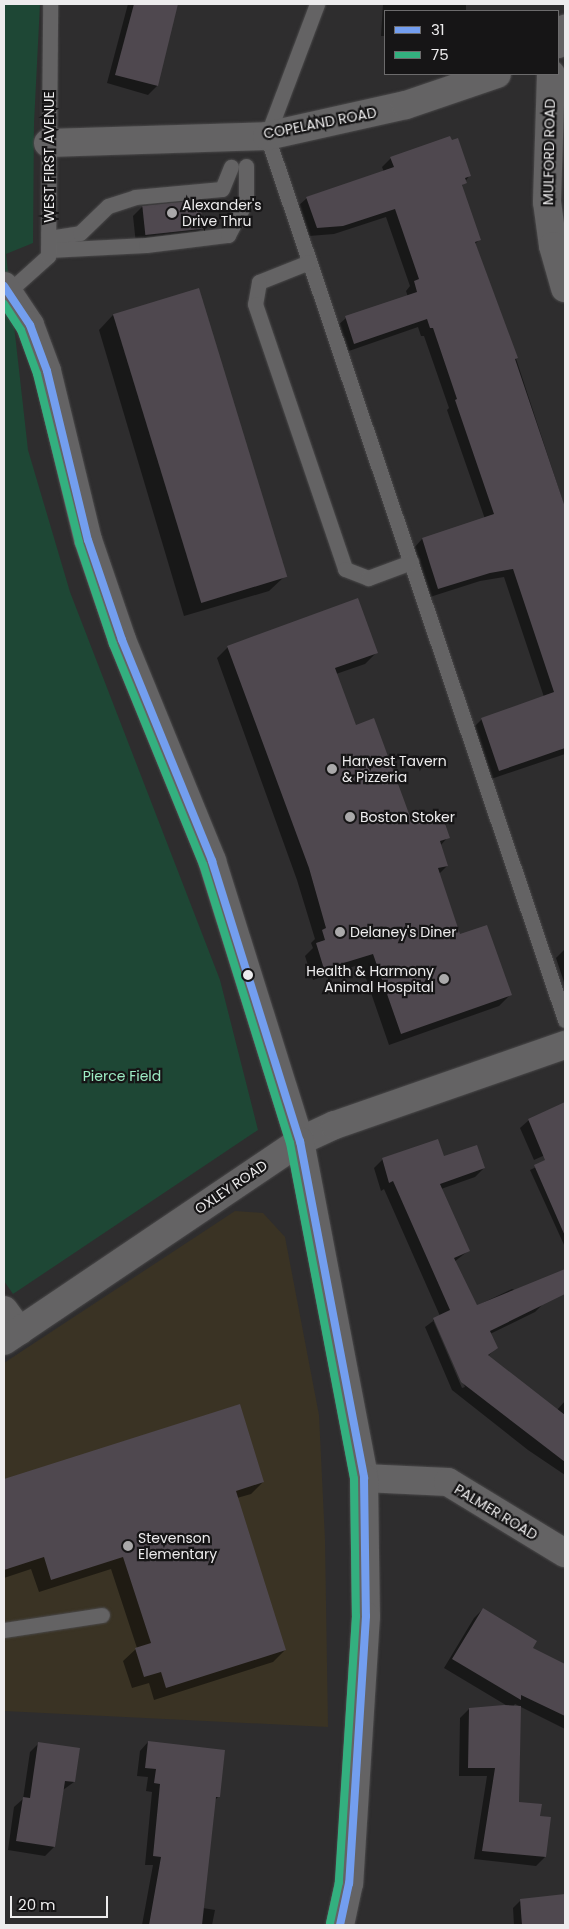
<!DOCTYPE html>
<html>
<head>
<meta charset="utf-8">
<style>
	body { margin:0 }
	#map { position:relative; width:569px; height:1929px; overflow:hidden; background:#2e2d2e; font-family:Poppins,sans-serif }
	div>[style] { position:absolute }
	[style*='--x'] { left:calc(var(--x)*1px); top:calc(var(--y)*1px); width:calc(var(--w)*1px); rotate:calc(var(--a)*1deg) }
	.education>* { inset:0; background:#3a3324 }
	.green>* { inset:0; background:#1e4735 }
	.shadow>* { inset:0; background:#0007 }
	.building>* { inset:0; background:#4f484f; transform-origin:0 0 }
	.roads { filter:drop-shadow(0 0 1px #4a494a) drop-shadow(0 0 1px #4a494a) }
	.service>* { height:15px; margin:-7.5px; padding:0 7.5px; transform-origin:7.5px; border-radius:7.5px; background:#646364 }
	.minor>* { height:28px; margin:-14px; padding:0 14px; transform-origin:14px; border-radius:14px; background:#646364 }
	.tertiary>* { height:28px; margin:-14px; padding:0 14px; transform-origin:14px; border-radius:14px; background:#646364 }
	.bus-1>* { height:8px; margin:-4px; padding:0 4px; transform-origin:4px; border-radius:4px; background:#739eef }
	.bus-2>* { height:8px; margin:-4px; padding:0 4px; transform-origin:4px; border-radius:4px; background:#33b07f }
	.dots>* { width:14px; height:14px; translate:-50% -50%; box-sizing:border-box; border:2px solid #161516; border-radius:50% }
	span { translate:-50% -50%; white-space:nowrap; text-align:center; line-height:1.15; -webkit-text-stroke:4.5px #161516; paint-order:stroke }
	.street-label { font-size:14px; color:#edeced }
	.poi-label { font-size:14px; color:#edeced }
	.left { translate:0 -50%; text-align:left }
	.right { translate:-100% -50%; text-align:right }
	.park-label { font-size:14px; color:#9decc4 }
	.frame { position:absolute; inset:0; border:5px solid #edeced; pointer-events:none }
	.legend { position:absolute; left:384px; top:10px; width:175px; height:65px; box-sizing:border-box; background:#161516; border:1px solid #6c6b6c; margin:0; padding:6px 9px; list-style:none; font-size:15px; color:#edeced }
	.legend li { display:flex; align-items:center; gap:10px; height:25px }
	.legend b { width:25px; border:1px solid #6c6b6c }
	.scale { position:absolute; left:10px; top:1896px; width:98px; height:22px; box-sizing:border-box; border:2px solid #edeced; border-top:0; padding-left:6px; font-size:15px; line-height:18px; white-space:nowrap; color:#edeced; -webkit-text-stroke:4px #161516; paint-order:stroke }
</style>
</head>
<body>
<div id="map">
	<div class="education">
		<div style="clip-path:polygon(235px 1211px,263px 1213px,285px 1237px,319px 1415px,325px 1540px,328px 1727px,4px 1711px,4px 1363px)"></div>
	</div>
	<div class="green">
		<div style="clip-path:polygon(4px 4px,40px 4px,34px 123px,33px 243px,6px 254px,28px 450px,70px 592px,220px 980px,258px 1130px,13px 1294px,4px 1281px)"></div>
	</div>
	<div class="shadow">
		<div style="clip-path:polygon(128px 4px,177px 4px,157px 86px,148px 95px,107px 83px)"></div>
		<div style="clip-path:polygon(383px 4px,466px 4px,466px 11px,385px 11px,385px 36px,381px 36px)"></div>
		<div style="clip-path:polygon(391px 158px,470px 175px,461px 187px,479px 240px,475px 244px,504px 322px,565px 508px,565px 754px,491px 779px,473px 728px,482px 719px,544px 697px,504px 577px,480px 581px,430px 597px,414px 548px,422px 539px,485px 519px,447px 410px,449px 408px,424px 336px,421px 336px,418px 327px,346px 352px,337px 326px,346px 318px,408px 297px,406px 291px,410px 286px,386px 217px,334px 234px,309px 236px,298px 206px,307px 198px,384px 172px,382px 167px)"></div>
		<div style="clip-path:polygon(142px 207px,202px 228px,193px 237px,136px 244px,133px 216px)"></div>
		<div style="clip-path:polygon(113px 315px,284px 577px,269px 591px,184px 616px,99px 330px)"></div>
		<div style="clip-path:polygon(228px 647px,377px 652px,365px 664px,336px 674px,355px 726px,411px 824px,448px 837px,440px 846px,447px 866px,439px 874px,459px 936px,510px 995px,499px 1006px,389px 1045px,361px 964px,313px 980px,305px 956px,313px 948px,311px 943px,315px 939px,297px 880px,217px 658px)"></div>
		<div style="clip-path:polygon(565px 949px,565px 985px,556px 958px)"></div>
		<div style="clip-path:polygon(565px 1104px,565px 1146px,534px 1160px,520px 1128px,529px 1120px)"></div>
		<div style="clip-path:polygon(565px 1153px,565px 1247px,530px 1170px)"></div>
		<div style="clip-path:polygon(evenodd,444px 1158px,484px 1168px,475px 1177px,441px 1189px,468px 1251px,454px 1262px,476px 1306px,512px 1289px,544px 1303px,535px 1312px,490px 1334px,497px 1347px,487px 1357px,557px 1410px,565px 1401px,565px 1475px,528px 1450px,452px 1390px,425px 1327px,440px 1316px,384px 1189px,381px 1191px,374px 1168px,383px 1159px,444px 1158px,433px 1320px,436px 1320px,465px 1387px,462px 1388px,433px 1320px)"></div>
		<div style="clip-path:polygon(239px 1405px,263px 1482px,251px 1494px,237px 1498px,285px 1650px,273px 1662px,154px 1700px,149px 1683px,132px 1688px,123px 1661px,137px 1648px,111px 1569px,39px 1592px,31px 1569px,4px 1578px,4px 1480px)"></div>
		<div style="clip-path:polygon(483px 1609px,531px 1648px,565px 1665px,565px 1729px,515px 1704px,512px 1708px,517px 1804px,538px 1817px,545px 1857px,536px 1866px,474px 1859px,487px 1776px,459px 1776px,460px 1718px,469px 1709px,511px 1708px,444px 1668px,474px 1618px)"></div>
		<div style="clip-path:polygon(148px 1742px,218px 1797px,214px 1801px,203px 1908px,215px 1910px,212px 1925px,142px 1925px,153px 1865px,145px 1865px,152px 1792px,146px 1791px,148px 1777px,137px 1776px,140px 1751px)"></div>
		<div style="clip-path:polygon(39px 1743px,74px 1782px,63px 1790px,54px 1847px,45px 1856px,8px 1850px,14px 1807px,23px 1799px,30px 1752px)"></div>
		<div style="clip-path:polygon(564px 1895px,565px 1925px,514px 1925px,513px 1908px,521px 1900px)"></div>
	</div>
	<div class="building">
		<div style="clip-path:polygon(134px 4px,178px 4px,158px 86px,115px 75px)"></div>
		<div style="clip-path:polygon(450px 136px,452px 140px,458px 138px,471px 176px,465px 178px,467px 183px,462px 185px,481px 240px,475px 242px,518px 358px,515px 359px,565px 507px,565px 748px,499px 771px,481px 718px,554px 692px,513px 569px,490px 573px,438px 589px,430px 564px,422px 538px,494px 514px,455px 400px,457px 399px,433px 328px,430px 328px,427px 319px,354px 344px,345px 316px,417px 292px,414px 281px,419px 279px,395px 209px,343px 226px,317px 228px,306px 197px,394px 167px,390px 157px)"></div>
		<div style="left:200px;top:200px;width:29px;height:58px;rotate:84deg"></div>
		<div style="left:199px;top:288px;width:302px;height:90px;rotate:73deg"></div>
		<div style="clip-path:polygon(358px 598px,378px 653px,335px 668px,356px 725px,374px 718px,412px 822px,441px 812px,450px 838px,440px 841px,448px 866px,438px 868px,460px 934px,487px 925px,512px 995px,401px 1034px,373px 954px,324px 969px,316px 943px,325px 940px,322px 930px,326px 928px,309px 868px,227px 646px)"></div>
		<div style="clip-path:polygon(565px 1102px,565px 1236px,534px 1165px,545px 1160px,528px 1119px)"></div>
		<div style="clip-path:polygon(438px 1139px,444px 1156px,477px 1145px,485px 1168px,440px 1184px,470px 1251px,454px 1258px,477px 1305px,565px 1269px,565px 1294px,490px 1331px,498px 1348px,488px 1355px,565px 1415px,565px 1462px,461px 1382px,433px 1318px,450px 1310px,393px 1181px,389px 1183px,382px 1158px)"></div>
		<div style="clip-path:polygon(240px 1404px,264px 1482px,236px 1491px,286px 1650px,166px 1688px,161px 1672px,144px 1677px,135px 1648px,151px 1643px,123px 1557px,51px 1580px,44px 1557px,4px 1570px,4px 1479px)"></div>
		<div style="clip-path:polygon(483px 1608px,537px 1641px,533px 1648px,565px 1664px,565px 1716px,521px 1695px,521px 1700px,452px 1659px)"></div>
		<div style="clip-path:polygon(504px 1705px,521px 1706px,519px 1802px,542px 1804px,540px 1816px,551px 1817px,546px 1857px,482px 1851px,495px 1768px,468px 1768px,469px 1708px)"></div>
		<div style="clip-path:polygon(148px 1741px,225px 1750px,220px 1797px,216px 1797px,202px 1925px,149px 1925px,161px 1857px,153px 1856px,160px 1784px,154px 1783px,156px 1769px,145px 1768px)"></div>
		<div style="clip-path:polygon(38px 1742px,80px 1748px,75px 1782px,65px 1781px,55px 1847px,16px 1841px,23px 1797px,30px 1798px)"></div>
		<div style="clip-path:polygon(565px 1894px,565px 1925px,522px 1925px,520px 1899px)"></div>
	</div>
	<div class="roads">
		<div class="service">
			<div style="--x:317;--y:4;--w:141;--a:110.7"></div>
			<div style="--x:267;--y:136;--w:933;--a:71.37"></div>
			<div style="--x:49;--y:238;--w:31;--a:-9"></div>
			<div style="--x:80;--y:233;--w:39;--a:-44"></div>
			<div style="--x:108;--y:206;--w:28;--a:-18"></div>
			<div style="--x:135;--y:197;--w:87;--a:-5.3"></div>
			<div style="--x:222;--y:189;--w:24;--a:-68"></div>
			<div style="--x:49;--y:250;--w:97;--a:-3"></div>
			<div style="--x:146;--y:245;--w:83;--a:-7"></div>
			<div style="--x:228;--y:235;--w:38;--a:-62"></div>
			<div style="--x:246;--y:201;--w:35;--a:-90"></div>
			<div style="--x:309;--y:262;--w:54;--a:158.2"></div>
			<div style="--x:259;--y:282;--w:22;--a:100"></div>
			<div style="--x:255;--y:304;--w:280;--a:71.2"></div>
			<div style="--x:345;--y:569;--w:25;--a:21"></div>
			<div style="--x:368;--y:578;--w:46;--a:-20.4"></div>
			<div style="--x:8;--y:292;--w:54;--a:-42"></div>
			<div style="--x:48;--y:256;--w:252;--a:-89.5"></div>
			<div style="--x:4;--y:1630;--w:99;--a:-8.7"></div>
		</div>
		<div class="minor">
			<div style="--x:558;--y:44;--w:17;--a:-65"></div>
			<div style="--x:551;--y:74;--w:128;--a:91.8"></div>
			<div style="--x:547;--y:202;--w:44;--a:82.2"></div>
			<div style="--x:553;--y:246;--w:44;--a:74.1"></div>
			<div style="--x:48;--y:143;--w:219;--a:-1.8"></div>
			<div style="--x:267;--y:136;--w:142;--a:-12.6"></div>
			<div style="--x:406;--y:105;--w:96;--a:-18.8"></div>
			<div style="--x:4;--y:1310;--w:26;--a:54"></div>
			<div style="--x:4;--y:1341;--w:357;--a:-34"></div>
			<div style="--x:300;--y:1141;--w:38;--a:-25"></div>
			<div style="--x:335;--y:1125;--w:244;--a:-19.2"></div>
			<div style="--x:364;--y:1478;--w:84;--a:2.7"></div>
			<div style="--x:448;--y:1482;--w:137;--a:31.3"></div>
		</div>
		<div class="tertiary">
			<div style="--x:4;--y:286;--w:47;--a:56.3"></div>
			<div style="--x:30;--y:325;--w:49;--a:69.7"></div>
			<div style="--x:47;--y:371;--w:174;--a:76.4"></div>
			<div style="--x:88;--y:540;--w:106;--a:71.2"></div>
			<div style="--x:122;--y:640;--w:239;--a:67.8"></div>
			<div style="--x:212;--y:861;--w:294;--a:72.6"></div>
			<div style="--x:300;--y:1141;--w:343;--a:79.2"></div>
			<div style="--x:364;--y:1478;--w:138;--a:89.2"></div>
			<div style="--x:366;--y:1616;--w:268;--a:93.6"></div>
			<div style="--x:349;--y:1883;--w:43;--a:102.1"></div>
		</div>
	</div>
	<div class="bus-1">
		<div style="--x:4;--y:286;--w:47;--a:56.3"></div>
		<div style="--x:30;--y:325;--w:49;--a:69.7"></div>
		<div style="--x:47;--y:371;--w:174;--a:76.4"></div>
		<div style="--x:88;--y:540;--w:106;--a:71.2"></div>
		<div style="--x:122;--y:640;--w:239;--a:67.8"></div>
		<div style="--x:212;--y:861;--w:294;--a:72.6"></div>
		<div style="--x:300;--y:1141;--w:343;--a:79.2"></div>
		<div style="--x:364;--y:1478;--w:138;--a:89.2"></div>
		<div style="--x:366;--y:1616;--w:268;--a:93.6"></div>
		<div style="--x:349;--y:1883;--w:43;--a:102.1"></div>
	</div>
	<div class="bus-2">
		<div style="--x:4;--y:304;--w:31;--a:57"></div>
		<div style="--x:21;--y:330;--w:47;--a:70"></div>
		<div style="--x:37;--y:374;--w:174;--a:76"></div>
		<div style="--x:79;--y:543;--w:107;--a:71.4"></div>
		<div style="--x:113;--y:644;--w:238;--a:67.8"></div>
		<div style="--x:203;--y:864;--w:292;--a:72.7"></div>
		<div style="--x:290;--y:1143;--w:342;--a:79.2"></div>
		<div style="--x:354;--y:1479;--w:137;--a:89.2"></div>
		<div style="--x:356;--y:1616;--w:267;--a:93.7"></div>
		<div style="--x:339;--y:1882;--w:42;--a:102.4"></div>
	</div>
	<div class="dots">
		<div style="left:172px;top:213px;background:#aaa9aa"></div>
		<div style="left:332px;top:769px;background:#aaa9aa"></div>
		<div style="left:350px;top:817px;background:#aaa9aa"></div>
		<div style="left:340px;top:932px;background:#aaa9aa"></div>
		<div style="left:248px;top:975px;background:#edeced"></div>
		<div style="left:444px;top:979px;background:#aaa9aa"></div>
		<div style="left:128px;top:1546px;background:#aaa9aa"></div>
	</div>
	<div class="street-label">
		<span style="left:320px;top:123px;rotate:-11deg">COPELAND ROAD</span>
		<span style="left:549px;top:152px;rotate:-89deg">MULFORD ROAD</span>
		<span style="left:49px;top:157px;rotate:-90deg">WEST FIRST AVENUE</span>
		<span style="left:231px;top:1187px;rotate:-34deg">OXLEY ROAD</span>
		<span style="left:496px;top:1512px;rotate:31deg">PALMER ROAD</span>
	</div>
	<div class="poi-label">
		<span class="left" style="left:182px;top:213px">Alexander's<br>Drive Thru</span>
		<span class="left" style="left:342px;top:769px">Harvest Tavern<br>&amp; Pizzeria</span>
		<span class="left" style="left:360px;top:817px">Boston Stoker</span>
		<span class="left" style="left:350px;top:932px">Delaney's Diner</span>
		<span class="right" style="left:434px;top:979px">Health &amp; Harmony<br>Animal Hospital</span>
		<span class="left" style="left:138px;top:1546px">Stevenson<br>Elementary</span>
	</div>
	<div class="park-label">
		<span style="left:122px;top:1076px">Pierce Field</span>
	</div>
	<div class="frame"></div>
	<ul class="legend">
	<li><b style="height:6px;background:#739eef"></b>31</li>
	<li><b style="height:6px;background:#33b07f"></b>75</li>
	</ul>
	<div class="scale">20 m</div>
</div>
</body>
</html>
